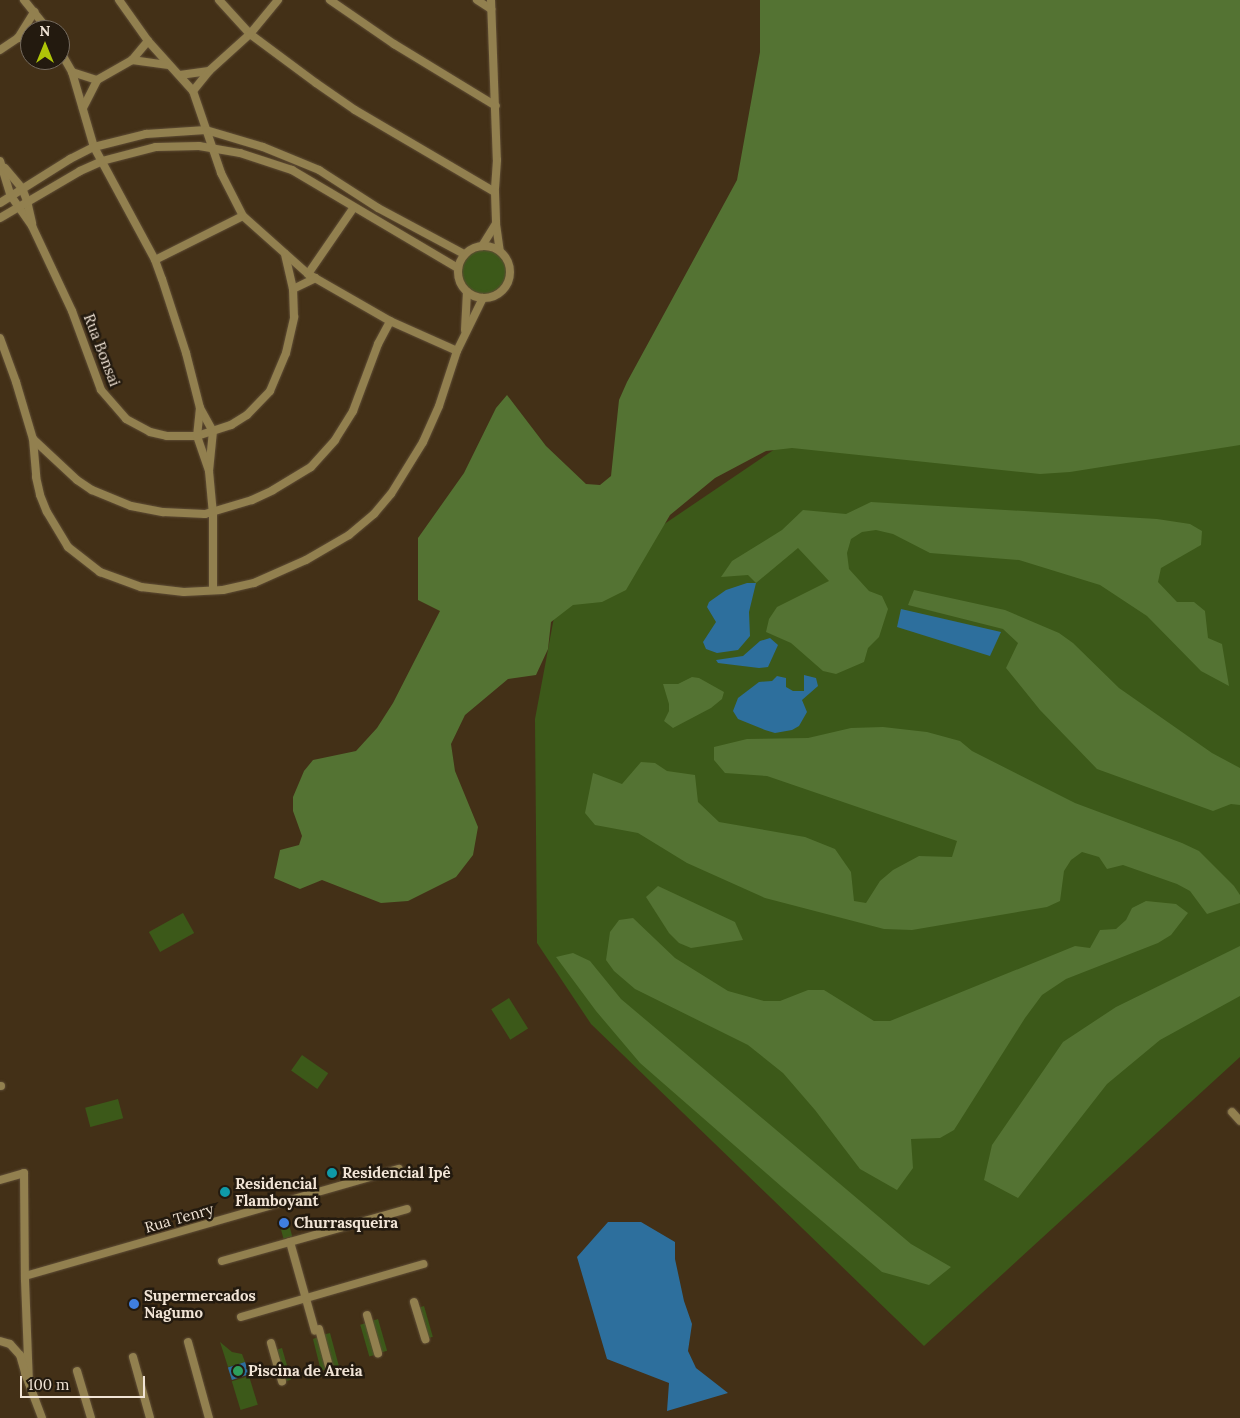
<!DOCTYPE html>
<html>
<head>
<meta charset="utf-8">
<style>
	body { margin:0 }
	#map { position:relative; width:1240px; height:1418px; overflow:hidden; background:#433017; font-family:Lora,serif }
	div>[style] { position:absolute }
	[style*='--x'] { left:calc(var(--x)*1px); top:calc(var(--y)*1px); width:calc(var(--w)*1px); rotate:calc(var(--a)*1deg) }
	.green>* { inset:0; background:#3c5919; transform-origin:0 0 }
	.round { border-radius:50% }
	.forest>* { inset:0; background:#547333 }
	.water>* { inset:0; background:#2d6f9d; transform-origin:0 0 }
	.roads { filter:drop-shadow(0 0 1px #5f4d36) drop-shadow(0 0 1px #5f4d36) }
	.minor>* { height:8px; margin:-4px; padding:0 4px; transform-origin:4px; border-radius:4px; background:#92804f }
	.minor>.ring { margin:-4px; padding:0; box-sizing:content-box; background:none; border:8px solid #92804f; border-radius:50% }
	.dots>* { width:14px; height:14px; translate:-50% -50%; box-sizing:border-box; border:2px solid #231a0f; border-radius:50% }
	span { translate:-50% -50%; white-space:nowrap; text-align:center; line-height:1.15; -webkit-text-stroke:5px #231a0f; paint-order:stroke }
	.street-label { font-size:15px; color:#f1e4d6 }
	.poi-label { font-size:15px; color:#f1e4d6; font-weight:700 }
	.left { translate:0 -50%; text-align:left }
	.north { position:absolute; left:20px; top:20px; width:50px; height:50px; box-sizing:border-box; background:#231a0f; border:1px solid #756b5f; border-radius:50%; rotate:0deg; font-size:14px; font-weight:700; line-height:20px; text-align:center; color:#f1e4d6 }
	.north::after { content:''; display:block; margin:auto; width:18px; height:22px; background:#afc508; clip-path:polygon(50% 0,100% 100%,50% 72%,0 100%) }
	.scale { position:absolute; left:20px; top:1376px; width:125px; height:22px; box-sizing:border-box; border:2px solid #f1e4d6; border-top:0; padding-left:6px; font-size:15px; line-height:18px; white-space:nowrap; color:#f1e4d6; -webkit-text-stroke:4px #231a0f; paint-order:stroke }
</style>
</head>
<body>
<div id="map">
	<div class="green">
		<div class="round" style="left:462px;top:250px;width:44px;height:44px"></div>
		<div style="clip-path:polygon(1240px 426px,1240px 1057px,924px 1346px,591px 1024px,537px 943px,535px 719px,558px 596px,781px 445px)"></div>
		<div style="left:183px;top:913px;width:23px;height:39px;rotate:61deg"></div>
		<div style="left:509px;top:998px;width:36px;height:21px;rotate:58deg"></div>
		<div style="left:302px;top:1055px;width:32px;height:19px;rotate:35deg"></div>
		<div style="left:118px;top:1099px;width:20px;height:34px;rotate:75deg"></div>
		<div style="left:287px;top:1217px;width:20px;height:9px;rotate:75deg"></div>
		<div style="left:424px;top:1306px;width:32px;height:6px;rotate:74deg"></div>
		<div style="left:378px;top:1319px;width:33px;height:6px;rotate:74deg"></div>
		<div style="left:366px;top:1323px;width:33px;height:6px;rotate:74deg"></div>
		<div style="left:330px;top:1333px;width:34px;height:6px;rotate:75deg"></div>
		<div style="clip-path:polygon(318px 1337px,327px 1369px,321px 1371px,313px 1339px)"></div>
		<div style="clip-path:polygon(220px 1342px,232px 1352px,242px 1354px,245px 1362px,228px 1367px)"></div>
		<div style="left:282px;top:1348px;width:33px;height:5px;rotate:74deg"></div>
		<div style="left:249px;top:1376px;width:30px;height:18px;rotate:73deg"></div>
	</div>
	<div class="forest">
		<div style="clip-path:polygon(760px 0,1240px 0,1240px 445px,1070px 472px,1040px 474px,792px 448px,766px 451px,715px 478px,670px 515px,626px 590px,602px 602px,573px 605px,551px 622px,548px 649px,536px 675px,508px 679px,465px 715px,451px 744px,455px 771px,478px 827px,473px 855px,456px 877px,408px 901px,381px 903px,322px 880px,300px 889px,274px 878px,280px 850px,299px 845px,302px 836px,293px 811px,293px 797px,304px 771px,313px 760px,356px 751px,377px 728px,393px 703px,440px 611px,418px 600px,418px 538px,464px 473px,496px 408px,507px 395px,546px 446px,586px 484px,600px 485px,611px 476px,619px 400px,627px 382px,737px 180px,760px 52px)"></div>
		<div style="clip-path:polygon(871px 502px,1157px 519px,1190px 524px,1202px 531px,1201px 545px,1161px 568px,1158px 582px,1177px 602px,1194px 602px,1205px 611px,1208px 638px,1222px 644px,1229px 686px,1201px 671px,1147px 616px,1100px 585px,1019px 560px,930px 553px,893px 534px,876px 530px,862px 532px,851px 539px,847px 553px,849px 569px,869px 591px,882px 596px,888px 609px,879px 637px,868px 648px,864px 662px,836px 674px,823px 671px,791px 643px,766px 632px,769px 619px,777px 607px,829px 581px,798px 548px,756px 583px,748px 575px,721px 577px,732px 561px,782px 530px,803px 510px,846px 514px)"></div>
		<div style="clip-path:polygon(914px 590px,1005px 610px,1059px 633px,1073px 643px,1119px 688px,1212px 753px,1240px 768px,1240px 805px,1231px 804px,1213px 811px,1097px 769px,1040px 710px,1006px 668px,1018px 643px,1003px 629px,908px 605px)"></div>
		<div style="clip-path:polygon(692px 677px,699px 678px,724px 692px,722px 699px,711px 708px,673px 728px,664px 721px,669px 711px,669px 704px,663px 684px,678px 684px)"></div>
		<div style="clip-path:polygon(883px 727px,927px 732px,960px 741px,972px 751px,1075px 803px,1182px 843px,1199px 851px,1234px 886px,1240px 895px,1240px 903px,1207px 914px,1190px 891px,1177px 884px,1123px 865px,1107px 869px,1099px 857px,1082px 852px,1071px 860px,1064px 871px,1060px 901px,1047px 907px,912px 930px,884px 929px,765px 898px,687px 863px,638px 833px,595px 825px,585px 813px,593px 773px,622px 784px,641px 762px,655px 763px,667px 771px,695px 775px,698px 802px,719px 822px,805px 837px,835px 849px,851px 872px,854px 901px,866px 903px,880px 881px,893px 870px,919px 856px,952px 857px,957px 841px,767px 776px,725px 773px,714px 760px,714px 747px,747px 739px,808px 738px,851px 728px)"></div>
		<div style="clip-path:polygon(658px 886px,735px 922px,743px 940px,691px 948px,679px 943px,669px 933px,646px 897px)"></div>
		<div style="clip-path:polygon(1146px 901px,1176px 904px,1188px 913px,1171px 935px,1158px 943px,1066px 979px,1042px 995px,1025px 1018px,954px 1130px,940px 1138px,911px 1139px,913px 1168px,897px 1190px,860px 1169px,815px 1110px,783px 1073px,748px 1045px,635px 989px,614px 971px,606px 960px,610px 932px,619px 920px,633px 918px,675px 958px,728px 991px,764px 1001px,780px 1001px,808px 990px,824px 990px,874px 1021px,890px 1021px,1075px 946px,1090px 948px,1100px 930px,1116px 929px,1126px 920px,1132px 908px)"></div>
		<div style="clip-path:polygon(1240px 946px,1240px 996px,1160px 1040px,1107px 1084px,1018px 1198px,984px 1180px,992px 1145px,1063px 1042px,1116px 1007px)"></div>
		<div style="clip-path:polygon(573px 953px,590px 961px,621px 999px,911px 1244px,951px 1267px,929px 1285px,882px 1272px,782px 1187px,640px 1063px,596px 1011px,556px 957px)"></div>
	</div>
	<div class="water">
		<div style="clip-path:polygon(747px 583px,756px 583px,749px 612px,750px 636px,738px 650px,717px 653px,706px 649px,703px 642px,716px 622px,707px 607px,709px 602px,726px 590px)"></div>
		<div style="clip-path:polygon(901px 609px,1001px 632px,990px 656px,897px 627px)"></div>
		<div style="clip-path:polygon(770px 638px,778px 645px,768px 667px,759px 668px,718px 663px,716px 660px,743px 656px,760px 641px)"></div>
		<div style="clip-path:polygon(804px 675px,816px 678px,818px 686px,802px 700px,807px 712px,799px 726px,792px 730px,775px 733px,765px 730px,738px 719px,733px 711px,738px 698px,759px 682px,772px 681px,777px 676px,786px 678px,786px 687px,793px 691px,804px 691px)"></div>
		<div style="clip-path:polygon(608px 1222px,641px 1222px,675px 1242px,675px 1259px,684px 1301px,692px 1324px,688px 1351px,696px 1368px,728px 1393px,667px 1411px,669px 1383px,607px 1359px,577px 1257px)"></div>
		<div style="left:245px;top:1362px;width:13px;height:18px;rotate:72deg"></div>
	</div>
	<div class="roads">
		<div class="minor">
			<div style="--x:24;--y:0;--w:38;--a:51"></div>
			<div style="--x:119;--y:0;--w:50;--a:54.7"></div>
			<div style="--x:148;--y:41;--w:67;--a:48"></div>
			<div style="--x:193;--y:91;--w:87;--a:71.1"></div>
			<div style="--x:221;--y:173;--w:48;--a:62.9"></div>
			<div style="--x:243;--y:216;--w:87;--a:41.7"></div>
			<div style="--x:308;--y:274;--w:95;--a:29.8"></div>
			<div style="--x:390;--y:321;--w:73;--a:24.1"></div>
			<div style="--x:219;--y:0;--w:46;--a:47.6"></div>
			<div style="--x:250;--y:34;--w:82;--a:36.6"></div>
			<div style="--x:316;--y:83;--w:47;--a:34.7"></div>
			<div style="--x:355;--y:110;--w:162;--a:30.4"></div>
			<div style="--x:330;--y:0;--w:78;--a:34.5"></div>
			<div style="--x:394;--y:44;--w:119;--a:31.3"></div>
			<div style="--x:477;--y:0;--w:17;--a:33"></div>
			<div style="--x:491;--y:0;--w:160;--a:87.9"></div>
			<div style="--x:497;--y:160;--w:32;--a:94"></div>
			<div style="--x:495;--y:192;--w:32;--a:88"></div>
			<div style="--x:496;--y:224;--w:27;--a:82"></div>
			<div style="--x:18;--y:38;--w:31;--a:-58"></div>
			<div style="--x:0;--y:50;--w:22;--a:-34"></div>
			<div style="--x:18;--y:38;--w:12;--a:-9"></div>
			<div style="--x:60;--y:51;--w:24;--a:60"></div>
			<div style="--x:72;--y:72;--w:78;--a:73.7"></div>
			<div style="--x:94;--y:147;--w:128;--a:61.6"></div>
			<div style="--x:155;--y:260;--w:20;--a:70"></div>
			<div style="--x:162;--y:279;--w:78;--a:72"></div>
			<div style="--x:186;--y:353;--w:57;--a:75.7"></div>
			<div style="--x:200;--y:408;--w:26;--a:61"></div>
			<div style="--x:213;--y:431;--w:40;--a:95.7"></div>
			<div style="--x:132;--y:60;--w:37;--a:8"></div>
			<div style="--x:72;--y:72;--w:26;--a:18"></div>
			<div style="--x:180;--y:75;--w:29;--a:-8"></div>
			<div style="--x:193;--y:91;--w:26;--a:-51"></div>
			<div style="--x:209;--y:71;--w:55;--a:-42.1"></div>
			<div style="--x:250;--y:34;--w:44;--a:-50.5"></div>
			<div style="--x:83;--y:108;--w:31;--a:-63"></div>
			<div style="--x:97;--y:80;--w:40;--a:-29.7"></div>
			<div style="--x:132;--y:60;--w:25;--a:-50"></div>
			<div style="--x:0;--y:161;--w:37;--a:73"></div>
			<div style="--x:11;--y:196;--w:37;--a:55"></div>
			<div style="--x:32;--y:226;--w:94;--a:64.8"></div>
			<div style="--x:72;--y:311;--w:84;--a:69.8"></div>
			<div style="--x:101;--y:390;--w:38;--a:49"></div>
			<div style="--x:126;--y:419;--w:27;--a:28"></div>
			<div style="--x:150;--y:432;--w:17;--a:13"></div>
			<div style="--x:167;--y:436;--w:30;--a:0"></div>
			<div style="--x:197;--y:436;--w:36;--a:-18"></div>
			<div style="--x:231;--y:425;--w:19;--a:-32"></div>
			<div style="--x:247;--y:415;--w:33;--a:-46"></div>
			<div style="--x:270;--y:391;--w:41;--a:-67.2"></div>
			<div style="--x:286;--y:353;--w:37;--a:-77"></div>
			<div style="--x:294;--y:317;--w:28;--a:-92"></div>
			<div style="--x:293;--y:289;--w:36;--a:-103"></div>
			<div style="--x:5;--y:168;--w:26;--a:50"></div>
			<div style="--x:22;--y:188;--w:14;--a:69"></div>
			<div style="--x:27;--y:201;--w:23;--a:77"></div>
			<div style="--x:0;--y:203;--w:83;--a:-32.2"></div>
			<div style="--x:70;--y:159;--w:27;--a:-27"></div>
			<div style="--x:94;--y:147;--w:54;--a:-14"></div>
			<div style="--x:146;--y:134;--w:60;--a:-3.8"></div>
			<div style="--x:206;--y:130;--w:59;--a:16.6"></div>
			<div style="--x:263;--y:147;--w:61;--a:22.3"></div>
			<div style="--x:319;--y:170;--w:70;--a:32.8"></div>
			<div style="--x:378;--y:208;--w:98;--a:28.1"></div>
			<div style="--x:0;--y:218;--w:93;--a:-30.4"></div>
			<div style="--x:80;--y:171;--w:24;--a:-24"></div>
			<div style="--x:102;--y:161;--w:56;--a:-14.5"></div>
			<div style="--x:156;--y:147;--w:43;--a:-1.3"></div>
			<div style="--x:199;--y:146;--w:42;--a:9.7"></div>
			<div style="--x:240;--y:153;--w:55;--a:18.1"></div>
			<div style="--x:292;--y:170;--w:193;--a:30.6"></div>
			<div class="ring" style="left:458px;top:246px;width:44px;height:44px"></div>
			<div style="--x:482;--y:246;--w:26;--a:-58"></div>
			<div style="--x:155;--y:260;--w:98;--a:-26.6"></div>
			<div style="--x:308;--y:274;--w:81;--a:-55.5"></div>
			<div style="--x:293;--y:289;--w:25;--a:-26"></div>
			<div style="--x:465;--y:330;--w:38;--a:-87"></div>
			<div style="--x:0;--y:338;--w:47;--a:70"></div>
			<div style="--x:16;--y:382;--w:59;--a:73.4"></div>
			<div style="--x:33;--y:439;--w:38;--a:85"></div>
			<div style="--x:36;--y:477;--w:18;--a:77"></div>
			<div style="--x:40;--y:495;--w:18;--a:68"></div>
			<div style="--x:47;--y:512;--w:41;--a:59"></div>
			<div style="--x:68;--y:547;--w:41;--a:38"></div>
			<div style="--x:100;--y:572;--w:44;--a:20.1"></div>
			<div style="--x:141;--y:587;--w:43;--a:6.6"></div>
			<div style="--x:184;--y:592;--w:39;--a:-3"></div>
			<div style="--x:223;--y:590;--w:32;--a:-13"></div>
			<div style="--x:254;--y:583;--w:57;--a:-23.9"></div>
			<div style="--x:306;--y:560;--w:50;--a:-30.2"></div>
			<div style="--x:349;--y:535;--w:33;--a:-40"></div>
			<div style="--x:374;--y:514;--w:26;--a:-50"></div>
			<div style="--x:391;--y:494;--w:61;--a:-58.4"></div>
			<div style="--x:423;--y:442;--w:39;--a:-66"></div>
			<div style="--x:439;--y:406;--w:58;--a:-71.9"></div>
			<div style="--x:457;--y:351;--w:59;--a:-63.9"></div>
			<div style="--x:200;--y:408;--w:28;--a:96"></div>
			<div style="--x:197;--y:436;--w:37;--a:71"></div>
			<div style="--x:209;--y:471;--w:43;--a:84.7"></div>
			<div style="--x:213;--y:514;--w:76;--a:90"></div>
			<div style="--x:33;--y:439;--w:60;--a:43"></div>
			<div style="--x:77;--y:480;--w:18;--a:34"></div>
			<div style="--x:92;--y:490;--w:42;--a:22.3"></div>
			<div style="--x:131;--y:506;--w:33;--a:11"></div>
			<div style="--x:163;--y:512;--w:42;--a:2.7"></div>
			<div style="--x:205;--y:514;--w:49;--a:-16.6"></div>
			<div style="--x:252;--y:500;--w:23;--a:-25"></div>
			<div style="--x:273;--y:490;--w:44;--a:-31.2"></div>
			<div style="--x:311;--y:467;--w:36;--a:-48"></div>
			<div style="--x:335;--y:440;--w:34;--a:-58"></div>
			<div style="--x:353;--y:411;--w:72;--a:-69.5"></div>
			<div style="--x:378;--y:344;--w:26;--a:-62"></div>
			<div style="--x:0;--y:1086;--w:1;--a:0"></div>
			<div style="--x:1232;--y:1112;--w:12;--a:48"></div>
			<div style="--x:0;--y:1180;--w:25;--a:-16"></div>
			<div style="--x:24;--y:1173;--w:107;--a:89.5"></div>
			<div style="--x:25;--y:1280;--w:103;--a:87.8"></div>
			<div style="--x:290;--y:1242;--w:92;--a:74.3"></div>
			<div style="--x:222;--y:1261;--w:192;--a:-15.7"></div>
			<div style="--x:25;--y:1276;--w:389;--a:-16"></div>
			<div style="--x:414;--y:1302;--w:39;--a:73"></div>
			<div style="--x:367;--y:1315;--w:40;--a:74"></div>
			<div style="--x:241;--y:1317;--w:190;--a:-16.2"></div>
			<div style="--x:319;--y:1329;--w:39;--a:75"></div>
			<div style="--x:0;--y:1341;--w:10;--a:17"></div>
			<div style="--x:10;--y:1344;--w:15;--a:48"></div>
			<div style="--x:20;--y:1355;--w:19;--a:74"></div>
			<div style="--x:25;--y:1373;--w:48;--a:69.3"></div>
			<div style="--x:188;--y:1342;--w:79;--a:74.6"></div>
			<div style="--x:271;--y:1343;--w:40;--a:74"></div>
			<div style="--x:133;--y:1357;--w:63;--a:74.4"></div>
			<div style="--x:77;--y:1371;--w:49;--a:73.4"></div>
		</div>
	</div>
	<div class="dots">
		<div style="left:332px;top:1173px;background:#0f9aa8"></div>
		<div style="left:225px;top:1192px;background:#0f9aa8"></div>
		<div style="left:284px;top:1223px;background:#3f7fe0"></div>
		<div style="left:134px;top:1304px;background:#3f7fe0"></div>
		<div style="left:238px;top:1371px;background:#2e9e5b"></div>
	</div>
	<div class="street-label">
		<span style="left:102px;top:350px;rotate:69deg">Rua Bonsai</span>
		<span style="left:179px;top:1218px;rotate:-16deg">Rua Tenry</span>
	</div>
	<div class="poi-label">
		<span class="left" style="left:342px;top:1173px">Residencial Ipê</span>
		<span class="left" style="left:235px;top:1192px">Residencial<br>Flamboyant</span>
		<span class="left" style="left:294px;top:1223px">Churrasqueira</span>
		<span class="left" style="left:144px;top:1304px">Supermercados<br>Nagumo</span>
		<span class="left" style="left:248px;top:1371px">Piscina de Areia</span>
	</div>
	<div class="north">N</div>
	<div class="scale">100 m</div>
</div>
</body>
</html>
